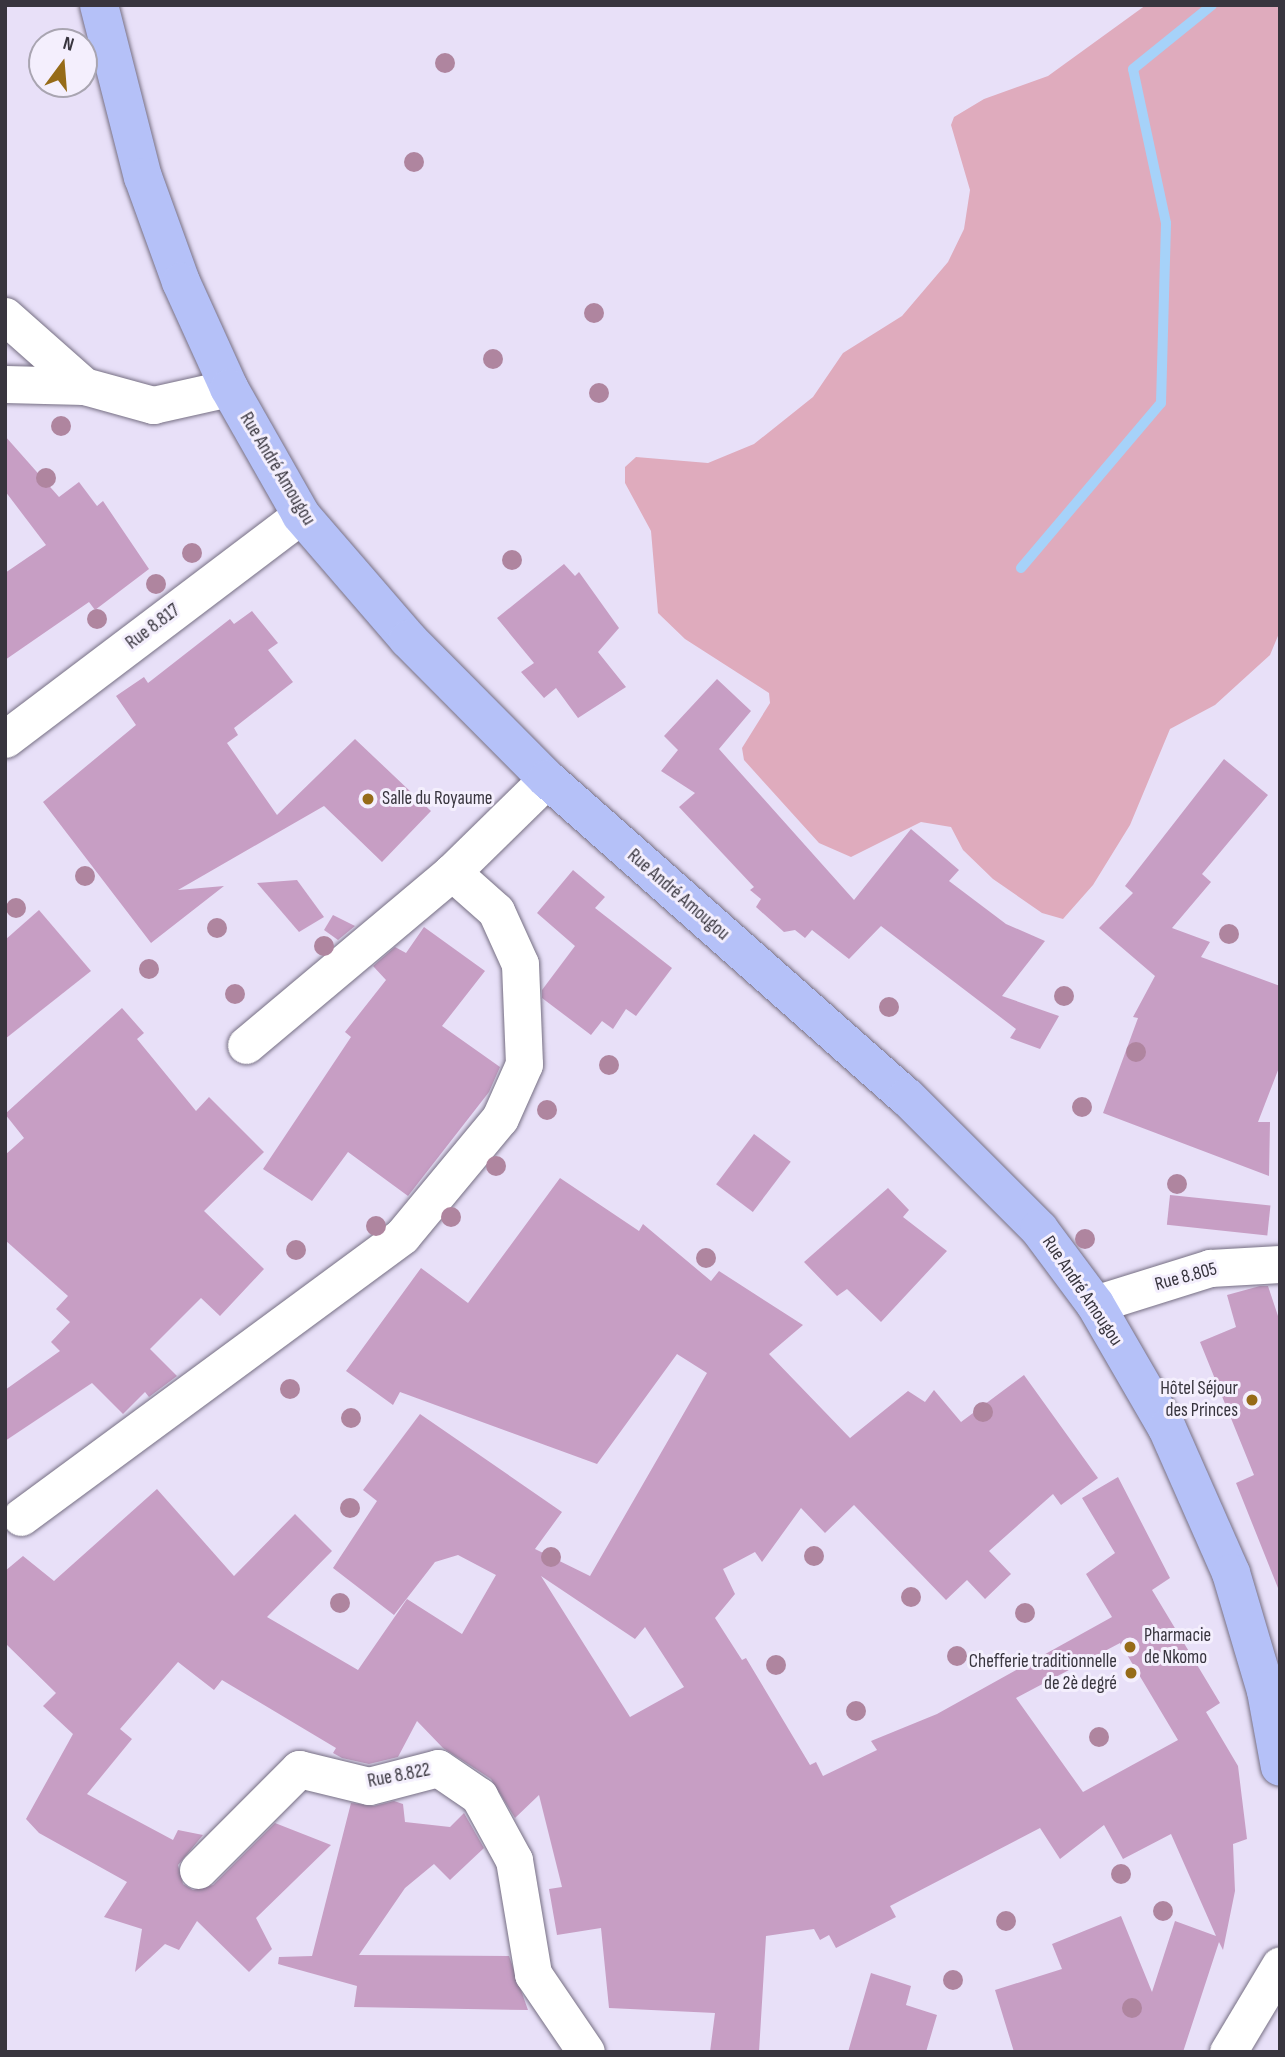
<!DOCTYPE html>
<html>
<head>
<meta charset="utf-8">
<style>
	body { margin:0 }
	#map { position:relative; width:1285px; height:2057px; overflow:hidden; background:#e8e0f8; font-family:"Sofia Sans Condensed",sans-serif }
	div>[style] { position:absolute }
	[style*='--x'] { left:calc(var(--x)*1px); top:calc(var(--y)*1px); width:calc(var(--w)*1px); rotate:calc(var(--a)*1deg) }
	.green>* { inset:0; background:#dfabbd }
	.stream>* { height:10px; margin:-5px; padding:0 5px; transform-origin:5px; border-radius:5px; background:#a6d2f9 }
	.building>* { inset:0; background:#c79ec4; transform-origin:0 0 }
	.roads { filter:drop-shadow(0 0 2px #766f83) drop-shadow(0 0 2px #766f83) }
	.minor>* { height:37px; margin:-18.5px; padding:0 18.5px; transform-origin:18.5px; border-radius:18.5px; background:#fff }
	.major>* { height:38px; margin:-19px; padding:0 19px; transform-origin:19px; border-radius:19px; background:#b5c1f8 }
	.trees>* { width:20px; height:20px; margin:-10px; border-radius:50%; background:#af859f }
	.dots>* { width:19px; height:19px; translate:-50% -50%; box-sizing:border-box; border:4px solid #f4effd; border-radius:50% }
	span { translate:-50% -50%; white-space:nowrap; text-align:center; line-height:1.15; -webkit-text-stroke:6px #f4effd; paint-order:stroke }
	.street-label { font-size:19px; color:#38353e }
	.poi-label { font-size:19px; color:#38353e }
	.left { translate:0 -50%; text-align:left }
	.right { translate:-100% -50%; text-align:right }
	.frame { position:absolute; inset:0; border:7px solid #38353e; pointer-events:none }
	.north { position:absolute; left:28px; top:28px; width:70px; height:70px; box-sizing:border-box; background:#f4effd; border:2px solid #a9a5b1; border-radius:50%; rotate:16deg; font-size:19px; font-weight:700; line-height:28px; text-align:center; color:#38353e }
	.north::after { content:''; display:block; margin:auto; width:24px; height:32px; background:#966b18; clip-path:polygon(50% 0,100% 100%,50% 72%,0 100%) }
</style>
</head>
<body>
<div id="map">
	<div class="green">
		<div style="clip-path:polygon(1146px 5px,1280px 5px,1280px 631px,1270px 655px,1215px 705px,1170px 729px,1130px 825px,1093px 885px,1063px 919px,1042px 913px,993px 879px,963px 850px,951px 827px,921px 822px,851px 857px,819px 843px,744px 760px,742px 748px,770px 703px,769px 693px,685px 639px,658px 613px,651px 531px,625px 483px,625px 467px,636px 457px,708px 463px,754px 444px,813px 397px,843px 353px,902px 316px,948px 262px,964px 229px,970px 190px,951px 125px,954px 117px,984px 99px,1048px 76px)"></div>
	</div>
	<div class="stream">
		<div style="--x:1021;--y:568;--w:216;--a:-49.7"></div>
		<div style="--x:1161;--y:403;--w:180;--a:-88.4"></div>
		<div style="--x:1166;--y:223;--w:157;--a:-102.1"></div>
		<div style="--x:1133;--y:69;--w:102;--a:-39"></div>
	</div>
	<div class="building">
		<div style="clip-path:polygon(5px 436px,59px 497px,79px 482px,97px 506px,103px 501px,149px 569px,95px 610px,89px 602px,5px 660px,5px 573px,46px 545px,5px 491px)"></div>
		<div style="clip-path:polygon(564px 564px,575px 576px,579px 572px,619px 628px,598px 652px,626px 687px,578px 718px,556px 688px,544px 698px,521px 672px,534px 663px,497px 618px)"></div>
		<div style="clip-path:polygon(252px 611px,278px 643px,268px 650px,293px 682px,234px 728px,238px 735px,227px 743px,277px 815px,355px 739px,431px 811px,382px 862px,324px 806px,178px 890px,224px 886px,151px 943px,43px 802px,136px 725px,116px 696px,144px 677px,148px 683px,230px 619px,234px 624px)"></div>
		<div style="clip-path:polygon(717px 679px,751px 711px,719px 749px,854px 900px,911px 829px,959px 870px,949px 881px,1006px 924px,1045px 941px,1002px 996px,1059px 1016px,1040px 1049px,1010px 1038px,1016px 1029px,881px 926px,849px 959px,812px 930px,805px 938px,795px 930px,784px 932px,756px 907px,761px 899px,750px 890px,754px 887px,679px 807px,695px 793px,661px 771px,678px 750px,664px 736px)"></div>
		<div style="clip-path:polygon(1224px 759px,1268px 795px,1202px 874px,1211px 882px,1172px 928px,1210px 942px,1201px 957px,1280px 986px,1280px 1065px,1258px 1122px,1270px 1122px,1269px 1176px,1103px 1113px,1138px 1018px,1133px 1017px,1155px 976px,1099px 928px,1133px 893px,1125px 886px)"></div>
		<div style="clip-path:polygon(573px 870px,605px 897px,595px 908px,672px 968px,636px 1016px,626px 1009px,613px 1029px,602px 1021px,591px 1035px,542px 998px,542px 990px,575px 946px,537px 913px)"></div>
		<div style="clip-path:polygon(297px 880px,324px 917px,299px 932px,257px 883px)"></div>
		<div style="clip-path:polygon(39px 910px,91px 971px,5px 1039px,5px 940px)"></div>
		<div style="clip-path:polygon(333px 915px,355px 926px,338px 940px,324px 930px)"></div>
		<div style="clip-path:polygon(424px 927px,485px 971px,442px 1026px,500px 1067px,489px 1092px,408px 1196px,348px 1152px,312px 1201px,263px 1169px,351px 1037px,345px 1032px,386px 980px,373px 966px,395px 947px,406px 953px)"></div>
		<div style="clip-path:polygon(122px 1008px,144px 1033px,137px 1039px,196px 1111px,209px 1097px,264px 1152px,204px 1211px,264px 1269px,220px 1316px,201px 1298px,150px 1349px,177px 1376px,149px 1397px,145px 1392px,123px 1414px,92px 1383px,5px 1441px,5px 1390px,60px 1351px,51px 1342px,70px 1322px,56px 1309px,68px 1296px,5px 1240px,5px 1155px,24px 1138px,5px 1114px)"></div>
		<div style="left:754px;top:1134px;width:46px;height:63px;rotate:37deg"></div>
		<div style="clip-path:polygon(evenodd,560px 1178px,639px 1231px,643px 1224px,711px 1281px,719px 1271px,803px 1325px,769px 1354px,850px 1438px,908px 1391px,925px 1402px,934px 1390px,961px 1422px,1024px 1375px,1098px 1478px,1061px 1505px,1053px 1494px,989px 1551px,1011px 1574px,985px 1599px,967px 1580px,946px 1600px,854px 1505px,825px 1533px,801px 1508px,762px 1562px,755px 1552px,723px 1569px,735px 1594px,715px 1618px,742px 1660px,746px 1658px,810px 1765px,816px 1762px,823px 1776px,877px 1750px,871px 1741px,937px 1714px,1112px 1617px,1086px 1574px,1115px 1553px,1082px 1498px,1118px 1477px,1170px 1578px,1152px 1590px,1220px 1703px,1206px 1712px,1238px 1766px,1247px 1839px,1233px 1844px,1235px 1891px,1223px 1950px,1219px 1942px,1183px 2052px,1014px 2052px,995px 1990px,1062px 1969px,1052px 1944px,1121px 1916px,1152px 1992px,1175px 1921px,1216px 1936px,1171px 1834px,1123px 1859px,1104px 1825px,1060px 1859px,1040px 1828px,890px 1906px,896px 1917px,836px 1948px,829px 1935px,820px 1940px,814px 1929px,766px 1936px,759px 2052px,710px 2052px,715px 2013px,609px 2008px,601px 1928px,557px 1935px,549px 1889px,562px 1887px,539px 1795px,515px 1818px,491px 1779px,443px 1748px,417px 1721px,398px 1757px,369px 1764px,342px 1758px,333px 1753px,336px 1748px,222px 1680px,214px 1690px,178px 1662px,120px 1729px,132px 1739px,87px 1794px,173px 1840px,178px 1830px,203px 1835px,178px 1865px,183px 1884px,193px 1890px,213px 1885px,275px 1823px,331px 1845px,256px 1918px,272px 1949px,249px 1972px,197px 1921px,179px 1950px,165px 1944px,135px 1972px,142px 1929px,104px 1917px,127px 1882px,39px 1833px,26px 1819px,73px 1734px,43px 1706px,56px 1693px,5px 1643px,5px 1571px,23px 1556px,54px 1581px,157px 1489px,234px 1576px,295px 1514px,332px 1551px,267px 1617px,358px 1670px,407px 1599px,462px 1634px,496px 1575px,458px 1555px,435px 1562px,394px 1615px,333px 1568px,377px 1501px,363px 1490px,420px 1414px,562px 1512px,535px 1549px,590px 1576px,707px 1373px,677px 1354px,597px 1464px,400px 1392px,393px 1405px,346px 1371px,421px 1268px,468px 1303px,560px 1178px,541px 1576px,635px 1639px,645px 1627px,684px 1687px,630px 1717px,541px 1576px,560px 1178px,1120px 1643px,1178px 1740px,1083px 1792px,1016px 1698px,1120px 1643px)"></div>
		<div style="clip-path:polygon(888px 1188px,909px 1210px,903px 1217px,947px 1251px,881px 1322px,847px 1289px,837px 1296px,804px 1262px)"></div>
		<div style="left:1170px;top:1195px;width:101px;height:30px;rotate:6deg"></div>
		<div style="clip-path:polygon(1260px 1286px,1268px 1286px,1280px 1322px,1278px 1588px,1236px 1483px,1254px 1475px,1200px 1342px,1236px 1327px,1227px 1295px)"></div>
		<div style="clip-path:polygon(394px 1801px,403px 1804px,405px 1822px,450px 1827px,464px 1813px,484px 1848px,450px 1880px,434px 1864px,405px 1888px,359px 1955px,509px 1956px,528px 2010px,354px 2007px,357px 1986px,278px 1964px,279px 1957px,312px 1956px,351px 1803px,374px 1806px)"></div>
		<div style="clip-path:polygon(871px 1973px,911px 1986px,906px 2005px,937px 2015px,926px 2052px,848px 2052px)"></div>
	</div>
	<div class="roads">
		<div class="minor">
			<div style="--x:5;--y:316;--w:106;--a:41.5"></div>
			<div style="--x:84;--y:386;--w:72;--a:15.4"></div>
			<div style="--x:153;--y:405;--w:78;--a:-12.6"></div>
			<div style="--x:5;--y:384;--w:79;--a:1.5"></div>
			<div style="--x:5;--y:739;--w:371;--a:-37.1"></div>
			<div style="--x:246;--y:1045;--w:269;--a:-40"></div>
			<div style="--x:452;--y:872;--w:133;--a:-44.4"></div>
			<div style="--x:1095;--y:1304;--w:121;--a:-17.4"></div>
			<div style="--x:1210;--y:1268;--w:70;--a:-3.3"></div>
			<div style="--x:21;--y:1517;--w:473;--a:-36.4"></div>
			<div style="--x:402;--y:1236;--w:153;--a:-50.3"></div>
			<div style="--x:500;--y:1118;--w:59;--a:-66"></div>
			<div style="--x:524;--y:1064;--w:100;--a:-92.3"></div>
			<div style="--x:520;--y:964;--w:58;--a:-114.4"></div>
			<div style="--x:496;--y:911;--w:59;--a:-138.4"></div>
			<div style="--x:198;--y:1870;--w:143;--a:-45"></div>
			<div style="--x:299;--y:1769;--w:72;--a:13.7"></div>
			<div style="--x:369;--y:1786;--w:71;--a:-14.6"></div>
			<div style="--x:438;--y:1768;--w:50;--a:34.3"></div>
			<div style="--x:479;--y:1796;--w:73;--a:61.3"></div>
			<div style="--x:514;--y:1860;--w:116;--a:80.5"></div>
			<div style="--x:533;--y:1974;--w:94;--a:55.8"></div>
			<div style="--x:1228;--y:2052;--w:101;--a:-59.1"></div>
		</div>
		<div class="major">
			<div style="--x:99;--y:5;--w:178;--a:75.7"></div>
			<div style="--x:143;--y:177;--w:112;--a:70.1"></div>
			<div style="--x:181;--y:282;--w:116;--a:65.6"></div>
			<div style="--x:229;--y:388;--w:146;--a:60.4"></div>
			<div style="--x:301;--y:515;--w:164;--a:49.2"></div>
			<div style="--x:408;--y:639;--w:197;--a:45.2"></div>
			<div style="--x:547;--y:779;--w:480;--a:41.5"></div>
			<div style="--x:907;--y:1097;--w:187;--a:45"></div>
			<div style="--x:1039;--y:1229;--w:94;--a:53.3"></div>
			<div style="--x:1095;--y:1304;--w:143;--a:59.9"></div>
			<div style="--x:1167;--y:1428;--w:158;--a:66.2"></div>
			<div style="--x:1231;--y:1573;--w:123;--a:73.5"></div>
			<div style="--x:1266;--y:1691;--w:77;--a:79.6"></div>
		</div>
	</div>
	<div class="trees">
		<div style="left:445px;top:63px"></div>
		<div style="left:414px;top:162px"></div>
		<div style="left:594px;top:313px"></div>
		<div style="left:493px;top:359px"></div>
		<div style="left:599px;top:393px"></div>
		<div style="left:61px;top:426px"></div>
		<div style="left:46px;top:478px"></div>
		<div style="left:192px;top:553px"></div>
		<div style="left:512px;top:560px"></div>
		<div style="left:156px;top:584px"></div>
		<div style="left:97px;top:619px"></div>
		<div style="left:85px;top:876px"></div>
		<div style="left:16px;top:908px"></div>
		<div style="left:217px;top:928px"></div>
		<div style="left:1229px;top:934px"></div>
		<div style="left:324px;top:946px"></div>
		<div style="left:149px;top:969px"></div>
		<div style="left:235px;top:994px"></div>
		<div style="left:1064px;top:996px"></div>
		<div style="left:889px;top:1007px"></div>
		<div style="left:1136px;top:1052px"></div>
		<div style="left:609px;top:1065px"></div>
		<div style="left:1082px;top:1107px"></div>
		<div style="left:547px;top:1110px"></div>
		<div style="left:496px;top:1166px"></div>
		<div style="left:1177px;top:1184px"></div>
		<div style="left:451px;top:1217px"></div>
		<div style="left:376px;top:1226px"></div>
		<div style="left:1085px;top:1239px"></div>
		<div style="left:296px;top:1250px"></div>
		<div style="left:706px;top:1258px"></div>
		<div style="left:290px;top:1389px"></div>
		<div style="left:983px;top:1412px"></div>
		<div style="left:351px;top:1418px"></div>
		<div style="left:350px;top:1508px"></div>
		<div style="left:814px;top:1556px"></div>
		<div style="left:551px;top:1557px"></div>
		<div style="left:911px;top:1597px"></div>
		<div style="left:340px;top:1603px"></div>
		<div style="left:1025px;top:1613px"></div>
		<div style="left:957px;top:1656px"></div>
		<div style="left:776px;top:1665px"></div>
		<div style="left:856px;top:1711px"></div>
		<div style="left:1099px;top:1737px"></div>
		<div style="left:1121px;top:1874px"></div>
		<div style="left:1163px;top:1911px"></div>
		<div style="left:1006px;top:1921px"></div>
		<div style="left:953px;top:1980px"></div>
		<div style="left:1132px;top:2008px"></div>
	</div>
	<div class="dots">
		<div style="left:368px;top:799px;background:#966b18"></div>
		<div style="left:1252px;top:1400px;background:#966b18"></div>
		<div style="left:1130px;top:1647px;background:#966b18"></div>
		<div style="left:1131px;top:1673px;background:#966b18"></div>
	</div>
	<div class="street-label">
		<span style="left:277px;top:469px;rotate:59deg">Rue André Amougou</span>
		<span style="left:153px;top:627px;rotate:-37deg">Rue 8.817</span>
		<span style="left:678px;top:895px;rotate:41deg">Rue André Amougou</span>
		<span style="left:1186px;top:1277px;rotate:-15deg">Rue 8.805</span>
		<span style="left:1082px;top:1291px;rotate:56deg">Rue André Amougou</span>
		<span style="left:399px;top:1776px;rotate:-11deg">Rue 8.822</span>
	</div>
	<div class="poi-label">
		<span class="left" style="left:382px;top:799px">Salle du Royaume</span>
		<span class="right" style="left:1238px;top:1400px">Hôtel Séjour<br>des Princes</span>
		<span class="left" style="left:1144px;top:1647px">Pharmacie<br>de Nkomo</span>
		<span class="right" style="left:1117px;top:1673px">Chefferie traditionnelle<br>de 2è degré</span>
	</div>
	<div class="frame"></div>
	<div class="north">N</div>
</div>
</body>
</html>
